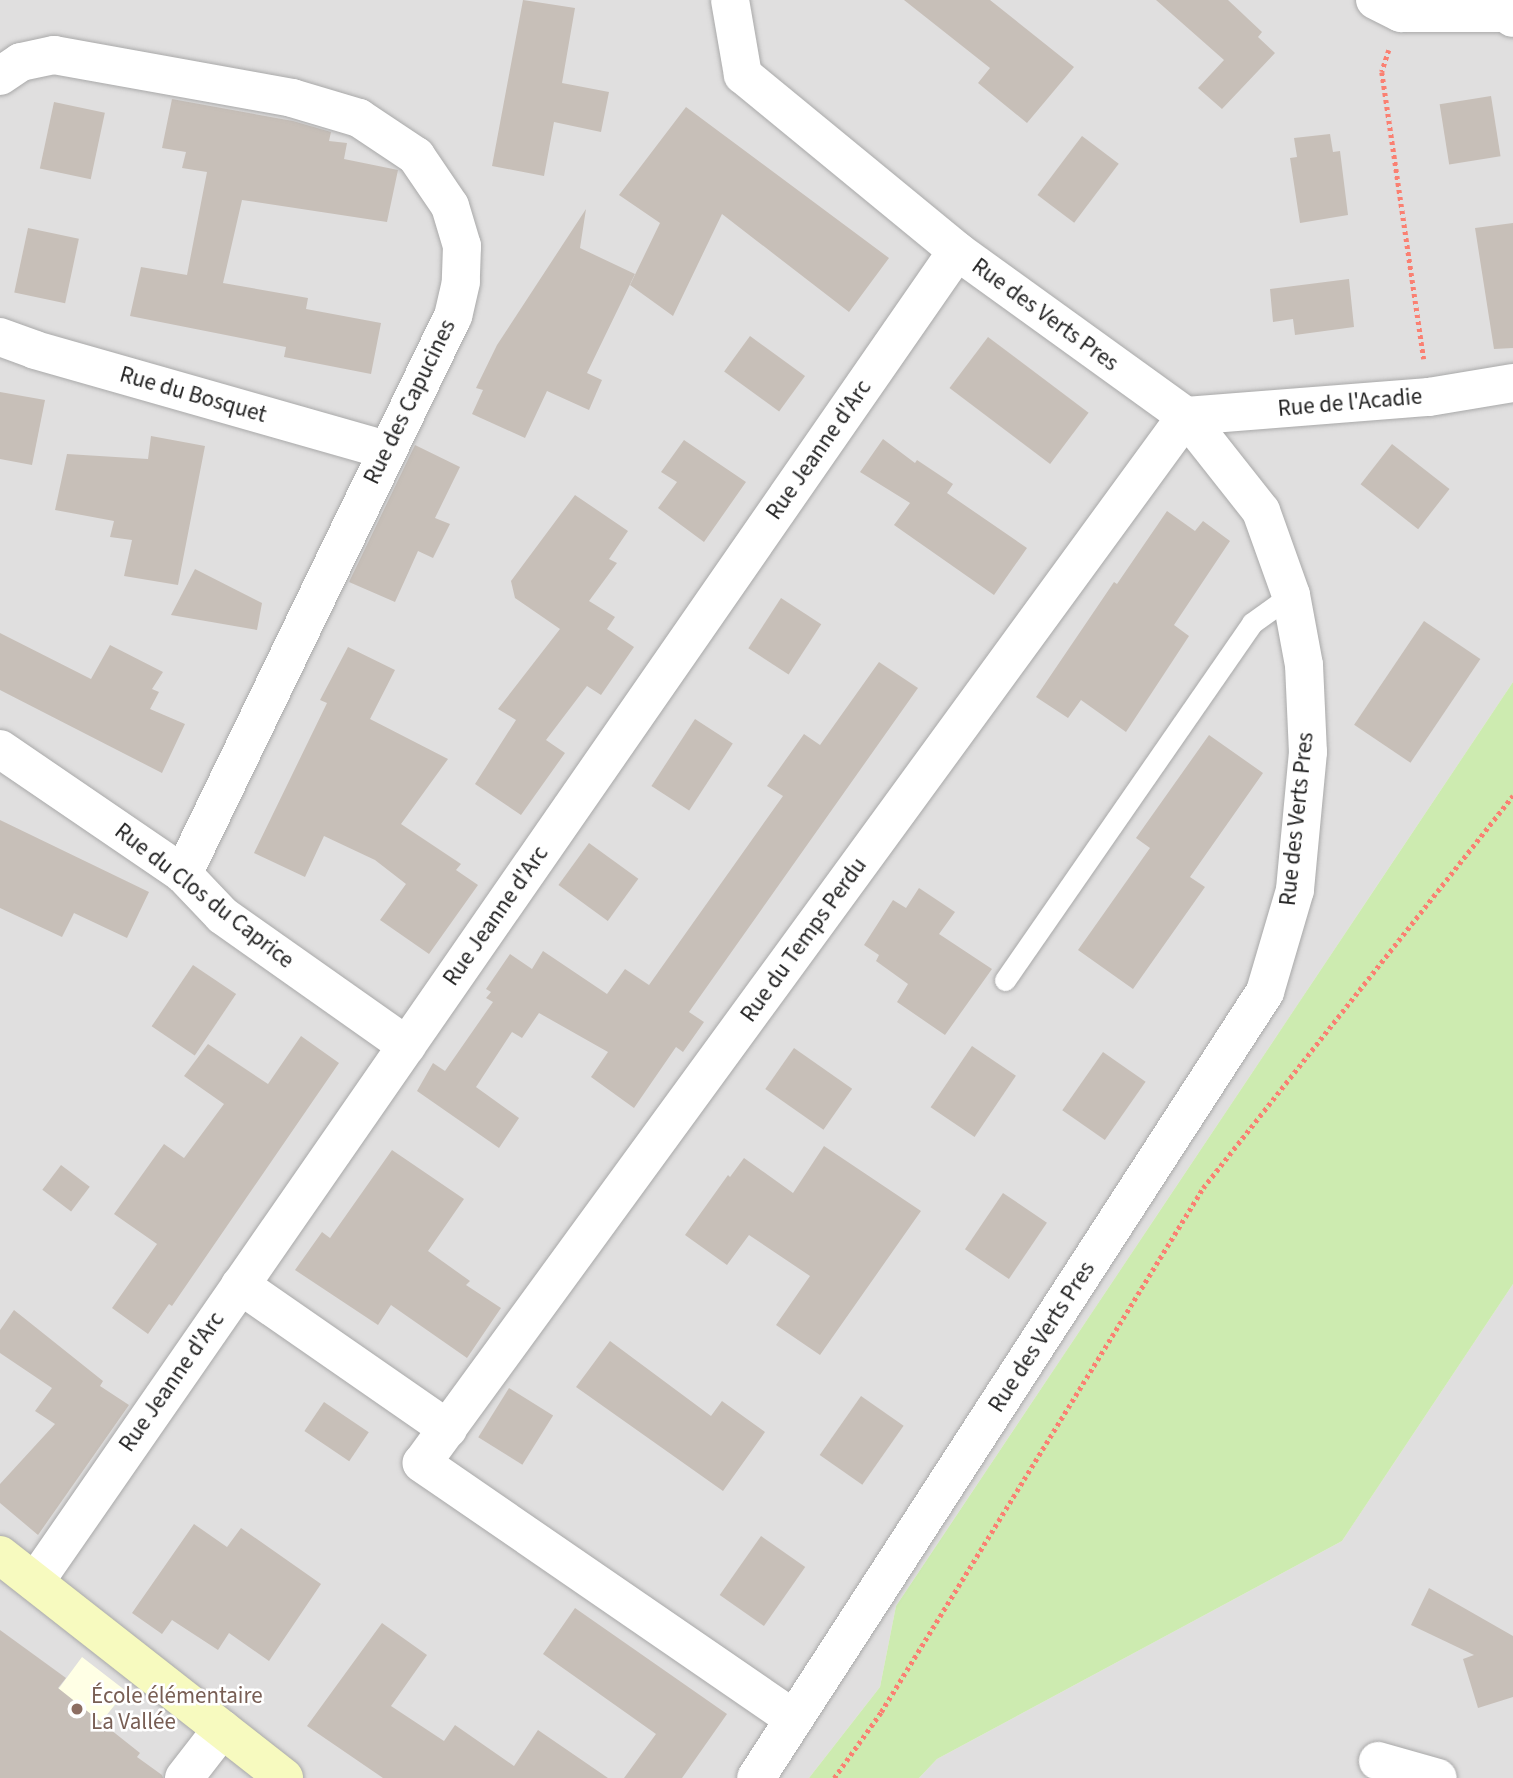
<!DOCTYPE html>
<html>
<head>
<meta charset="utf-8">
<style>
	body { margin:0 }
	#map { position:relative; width:1513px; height:1778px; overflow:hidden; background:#f2efe9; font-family:"Source Sans 3",sans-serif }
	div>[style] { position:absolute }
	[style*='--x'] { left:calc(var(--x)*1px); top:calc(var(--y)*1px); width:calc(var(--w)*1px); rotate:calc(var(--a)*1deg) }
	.residential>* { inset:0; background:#e0dfdf }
	.education>* { inset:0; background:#ffffe5 }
	.grass>* { inset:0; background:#cdebb0 }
	.building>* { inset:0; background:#c7bfb8; transform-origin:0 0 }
	.path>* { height:4.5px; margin-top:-2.25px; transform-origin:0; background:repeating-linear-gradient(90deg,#fa8072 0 3.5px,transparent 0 7px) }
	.roads { filter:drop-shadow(0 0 2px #a9a9a9) drop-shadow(0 0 2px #a9a9a9) }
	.lane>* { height:21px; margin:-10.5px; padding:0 10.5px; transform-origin:10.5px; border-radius:10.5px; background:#fff }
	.street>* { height:38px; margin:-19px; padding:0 19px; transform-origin:19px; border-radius:19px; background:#fff }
	.secondary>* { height:38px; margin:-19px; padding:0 19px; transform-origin:19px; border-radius:19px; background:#f7fabf }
	.dots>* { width:19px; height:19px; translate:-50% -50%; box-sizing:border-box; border:4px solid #fff; border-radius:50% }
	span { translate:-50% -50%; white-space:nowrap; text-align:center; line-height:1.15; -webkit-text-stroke:5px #fff; paint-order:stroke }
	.street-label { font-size:23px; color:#222 }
	.education-label { font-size:23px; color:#785e54 }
	.left { translate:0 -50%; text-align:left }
</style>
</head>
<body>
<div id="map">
	<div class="residential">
		<div style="clip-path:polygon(0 0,1513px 0,1513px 682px,896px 1606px,880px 1687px,809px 1778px,0 1778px)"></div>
		<div style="clip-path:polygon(1513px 1284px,1513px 1778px,919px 1778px,937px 1759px,1342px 1541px)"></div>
	</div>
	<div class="education">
		<div style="clip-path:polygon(82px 1657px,126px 1691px,56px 1778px,0 1695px,34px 1722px)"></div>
	</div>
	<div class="grass">
		<div style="clip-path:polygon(1513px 682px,1513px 1284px,1342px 1541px,937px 1759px,919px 1778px,809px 1778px,880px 1687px,896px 1606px)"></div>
	</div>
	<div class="building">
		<div style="clip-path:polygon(523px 0,575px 8px,562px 83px,609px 92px,601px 132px,554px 122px,544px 176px,492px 166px)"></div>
		<div style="clip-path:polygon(904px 0,990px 0,1074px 67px,1027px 123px,978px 83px,990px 68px)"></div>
		<div style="clip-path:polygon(1156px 0,1228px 0,1262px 32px,1258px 37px,1275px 53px,1222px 109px,1198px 88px,1224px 60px)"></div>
		<div style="left:1491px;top:96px;width:61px;height:52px;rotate:81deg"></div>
		<div style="clip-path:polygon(172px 99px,293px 121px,331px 132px,329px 141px,347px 143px,344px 159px,398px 170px,387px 222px,242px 200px,223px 283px,308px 298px,306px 309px,381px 323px,371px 374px,284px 357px,286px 347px,130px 316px,141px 267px,187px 275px,207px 172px,182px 168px,186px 152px,162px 148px)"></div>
		<div style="left:54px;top:102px;width:52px;height:68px;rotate:12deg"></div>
		<div style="clip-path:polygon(686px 107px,889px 258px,849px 312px,722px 214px,673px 316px,630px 285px,660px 223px,619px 195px)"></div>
		<div style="clip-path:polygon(1330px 134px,1333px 152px,1340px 151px,1348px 215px,1300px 223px,1290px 158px,1297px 157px,1294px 138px)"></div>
		<div style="left:1082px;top:136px;width:46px;height:74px;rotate:37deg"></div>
		<div style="clip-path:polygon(586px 209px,580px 248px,635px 274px,587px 373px,602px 380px,589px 410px,547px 391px,525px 438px,472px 414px,483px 390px,476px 388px,497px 345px)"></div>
		<div style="clip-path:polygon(1513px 223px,1513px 348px,1494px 349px,1475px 228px)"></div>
		<div style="left:28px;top:228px;width:52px;height:66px;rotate:12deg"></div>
		<div style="clip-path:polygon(1349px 279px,1354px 327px,1295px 335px,1293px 319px,1273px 322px,1270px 289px)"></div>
		<div style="left:750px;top:336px;width:68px;height:44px;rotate:36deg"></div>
		<div style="left:988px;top:337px;width:126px;height:64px;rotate:37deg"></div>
		<div style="clip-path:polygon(0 392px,45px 400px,32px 465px,0 459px)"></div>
		<div style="clip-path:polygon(151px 436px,205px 446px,178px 585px,124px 576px,132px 540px,110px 537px,114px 521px,55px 510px,67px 454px,148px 459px)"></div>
		<div style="clip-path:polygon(883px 439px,915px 463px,917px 460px,953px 484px,947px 493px,1027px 548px,994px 595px,894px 525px,910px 503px,860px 472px)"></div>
		<div style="clip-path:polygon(684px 440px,746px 482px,704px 542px,658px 508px,677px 482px,661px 472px)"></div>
		<div style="left:1392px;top:444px;width:73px;height:51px;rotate:38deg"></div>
		<div style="clip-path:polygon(415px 445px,460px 467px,435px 518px,450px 524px,433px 558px,418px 551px,395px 602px,349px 582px)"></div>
		<div style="clip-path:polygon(575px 495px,628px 531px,609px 559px,617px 563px,589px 601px,615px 617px,607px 629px,634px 647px,601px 695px,587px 686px,546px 740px,565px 753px,521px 815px,475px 784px,516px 720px,498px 709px,560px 629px,515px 598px,511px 581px)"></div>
		<div style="clip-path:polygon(1167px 511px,1195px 531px,1203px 521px,1230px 541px,1174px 625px,1189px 636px,1126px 732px,1081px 700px,1068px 718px,1036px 697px,1114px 582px,1117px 584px)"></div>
		<div style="clip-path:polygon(195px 569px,262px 603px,257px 630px,171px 615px)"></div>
		<div style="left:781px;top:598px;width:48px;height:60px;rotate:33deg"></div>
		<div style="left:1424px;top:621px;width:68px;height:125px;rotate:34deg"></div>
		<div style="clip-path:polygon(0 633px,91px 679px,110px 645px,163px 672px,152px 689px,159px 692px,150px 709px,185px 724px,162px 773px,0 690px)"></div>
		<div style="clip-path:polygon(348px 647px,395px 670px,370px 719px,448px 759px,401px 824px,461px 864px,456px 870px,478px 885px,429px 954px,380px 920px,406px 884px,375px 860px,324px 836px,305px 877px,254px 853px,327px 703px,320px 700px)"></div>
		<div style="clip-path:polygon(879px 662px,918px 688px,689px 1012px,704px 1022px,683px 1052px,676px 1047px,634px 1108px,591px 1077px,608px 1052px,539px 1013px,522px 1038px,512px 1032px,476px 1087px,519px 1118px,499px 1148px,417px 1091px,433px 1063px,445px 1071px,493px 1002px,486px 998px,491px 992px,486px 989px,510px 954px,532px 969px,543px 951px,607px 994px,625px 969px,649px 985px,783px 796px,767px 786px,804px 734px,820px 745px)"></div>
		<div style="left:695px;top:719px;width:45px;height:80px;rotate:33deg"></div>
		<div style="clip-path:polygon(1209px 735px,1263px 773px,1190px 877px,1205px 887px,1133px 989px,1078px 950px,1150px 848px,1136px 838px)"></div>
		<div style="clip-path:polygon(0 820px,149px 892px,127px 938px,74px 913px,62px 937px,0 908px)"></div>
		<div style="left:589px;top:843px;width:61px;height:52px;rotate:36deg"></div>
		<div style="clip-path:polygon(919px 888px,955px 912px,939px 934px,992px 969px,945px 1035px,897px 1002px,908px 984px,876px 961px,879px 955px,864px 945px,893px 900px,906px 908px)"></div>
		<div style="left:193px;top:965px;width:52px;height:74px;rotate:34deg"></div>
		<div style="clip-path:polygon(301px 1036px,339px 1063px,172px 1306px,169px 1304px,148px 1334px,112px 1308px,157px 1244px,114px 1214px,164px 1144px,184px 1158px,224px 1104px,184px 1076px,208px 1044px,268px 1084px)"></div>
		<div style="left:972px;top:1046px;width:53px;height:74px;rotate:34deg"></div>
		<div style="left:794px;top:1048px;width:71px;height:50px;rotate:35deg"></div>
		<div style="left:1103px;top:1052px;width:52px;height:71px;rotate:35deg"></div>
		<div style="clip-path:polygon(824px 1146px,921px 1211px,820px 1355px,776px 1325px,810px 1276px,749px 1235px,727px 1265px,685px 1235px,728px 1175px,730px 1177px,744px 1158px,793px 1193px)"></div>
		<div style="clip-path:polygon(392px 1150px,464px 1199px,428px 1251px,470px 1281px,466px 1285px,501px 1308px,467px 1358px,391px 1305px,378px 1325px,295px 1270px,322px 1232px,330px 1238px)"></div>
		<div style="left:61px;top:1165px;width:36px;height:31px;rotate:37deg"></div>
		<div style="left:1003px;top:1193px;width:53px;height:68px;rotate:34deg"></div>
		<div style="clip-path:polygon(14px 1310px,103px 1381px,100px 1386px,129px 1405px,38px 1535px,0 1503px,0 1484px,55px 1424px,35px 1411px,52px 1388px,0 1353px,0 1330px)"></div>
		<div style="clip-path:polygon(610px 1341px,711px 1416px,722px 1401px,765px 1432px,723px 1491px,576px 1387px)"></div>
		<div style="left:509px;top:1388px;width:52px;height:58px;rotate:32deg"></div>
		<div style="left:861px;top:1396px;width:52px;height:72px;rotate:35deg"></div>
		<div style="left:324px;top:1402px;width:54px;height:35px;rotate:34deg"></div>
		<div style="clip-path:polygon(194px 1524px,227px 1547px,241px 1528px,321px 1584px,269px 1661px,229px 1633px,218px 1650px,172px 1620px,162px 1634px,132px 1613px)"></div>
		<div style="left:761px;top:1536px;width:54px;height:72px;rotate:35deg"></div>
		<div style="clip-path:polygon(1429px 1588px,1513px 1636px,1513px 1697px,1478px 1708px,1463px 1659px,1474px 1655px,1411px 1625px)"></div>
		<div style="clip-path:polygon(575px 1608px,727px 1714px,682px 1778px,624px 1778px,656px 1734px,543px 1654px)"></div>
		<div style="clip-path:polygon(382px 1623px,427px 1655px,391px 1706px,444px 1741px,455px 1725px,514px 1766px,538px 1730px,608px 1778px,383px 1778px,307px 1726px)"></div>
		<div style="clip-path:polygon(0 1630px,66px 1678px,58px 1688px,140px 1753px,137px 1757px,162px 1775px,163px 1778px,0 1778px)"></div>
	</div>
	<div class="path">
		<div style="--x:1389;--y:50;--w:23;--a:108"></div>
		<div style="--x:1382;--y:72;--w:290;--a:81.7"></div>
		<div style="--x:834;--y:1778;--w:81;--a:-54.5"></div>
		<div style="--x:881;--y:1712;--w:615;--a:-58.43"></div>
		<div style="--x:1203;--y:1188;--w:500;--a:-51.7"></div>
	</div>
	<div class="roads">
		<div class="lane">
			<div style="--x:1005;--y:980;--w:434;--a:-55.3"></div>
			<div style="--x:1252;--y:623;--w:48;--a:-35.7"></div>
		</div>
		<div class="street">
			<div style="--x:730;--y:0;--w:76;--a:80.2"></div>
			<div style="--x:743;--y:75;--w:277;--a:39.4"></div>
			<div style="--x:957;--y:251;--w:282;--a:35.8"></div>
			<div style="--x:1186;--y:416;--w:121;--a:51.7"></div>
			<div style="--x:1261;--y:511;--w:89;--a:70.3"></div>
			<div style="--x:1291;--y:595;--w:71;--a:79.5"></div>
			<div style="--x:1304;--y:665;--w:87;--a:87.4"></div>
			<div style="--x:1308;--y:752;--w:139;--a:95.4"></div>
			<div style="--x:1295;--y:890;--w:106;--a:106.4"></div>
			<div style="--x:1265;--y:992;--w:936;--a:122.93"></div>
			<div style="--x:1375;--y:0;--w:29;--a:27"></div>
			<div style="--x:1401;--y:13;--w:104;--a:0"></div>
			<div style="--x:1505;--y:13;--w:9;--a:32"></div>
			<div style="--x:0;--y:76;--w:25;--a:-34"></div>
			<div style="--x:21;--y:62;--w:34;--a:-12"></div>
			<div style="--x:54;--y:55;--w:242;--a:10.2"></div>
			<div style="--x:292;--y:98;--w:70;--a:16.6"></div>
			<div style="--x:359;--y:118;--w:69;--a:33.7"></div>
			<div style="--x:416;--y:156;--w:60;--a:55.8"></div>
			<div style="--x:450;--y:206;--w:42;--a:73.3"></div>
			<div style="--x:462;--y:246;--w:36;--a:92"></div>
			<div style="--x:461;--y:282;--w:35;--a:103"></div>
			<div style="--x:453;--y:316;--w:620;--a:115.82"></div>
			<div style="--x:0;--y:337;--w:37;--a:20"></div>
			<div style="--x:35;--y:350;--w:365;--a:15.9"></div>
			<div style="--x:0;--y:749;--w:222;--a:34.3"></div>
			<div style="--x:183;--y:874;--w:58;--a:46.4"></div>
			<div style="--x:223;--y:916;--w:225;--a:35.2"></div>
			<div style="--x:240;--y:1285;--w:253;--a:34.7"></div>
			<div style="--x:35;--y:1582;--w:1619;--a:-55.29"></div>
			<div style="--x:794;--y:1719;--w:452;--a:-145.5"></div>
			<div style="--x:422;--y:1463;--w:1296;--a:-53.88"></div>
			<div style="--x:1186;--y:416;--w:244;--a:-4.5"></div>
			<div style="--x:1429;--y:397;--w:85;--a:-9.5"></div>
			<div style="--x:1378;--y:1761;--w:62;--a:15.8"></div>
			<div style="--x:184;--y:1778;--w:62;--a:-52.2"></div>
		</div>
		<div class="secondary">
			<div style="--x:0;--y:1555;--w:361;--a:38.1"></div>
		</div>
	</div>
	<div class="dots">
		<div style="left:77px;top:1709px;background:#8d6e63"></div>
	</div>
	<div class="street-label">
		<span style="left:1045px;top:315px;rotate:36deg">Rue des Verts Pres</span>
		<span style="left:193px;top:395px;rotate:16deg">Rue du Bosquet</span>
		<span style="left:410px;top:402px;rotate:-64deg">Rue des Capucines</span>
		<span style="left:1350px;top:403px;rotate:-5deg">Rue de l'Acadie</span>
		<span style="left:819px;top:450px;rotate:-55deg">Rue Jeanne d'Arc</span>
		<span style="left:1297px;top:819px;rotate:-84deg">Rue des Verts Pres</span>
		<span style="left:204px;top:896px;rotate:38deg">Rue du Clos du Caprice</span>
		<span style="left:496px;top:916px;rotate:-55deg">Rue Jeanne d'Arc</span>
		<span style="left:804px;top:940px;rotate:-54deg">Rue du Temps Perdu</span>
		<span style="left:1042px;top:1337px;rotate:-57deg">Rue des Verts Pres</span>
		<span style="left:172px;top:1382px;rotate:-55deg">Rue Jeanne d'Arc</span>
	</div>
	<div class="education-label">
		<span class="left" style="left:91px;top:1709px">École élémentaire<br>La Vallée</span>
	</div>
</div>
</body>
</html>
